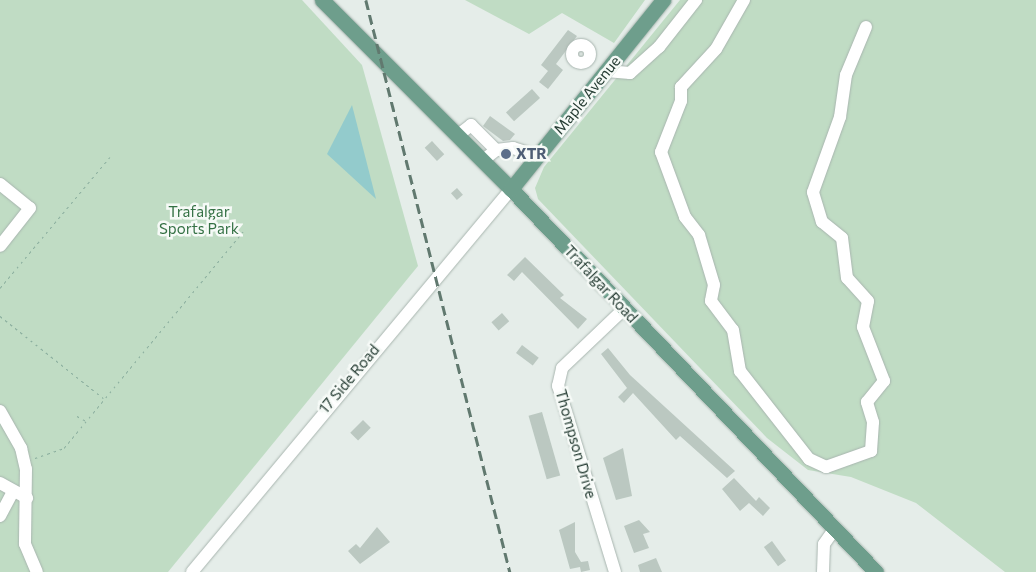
<!DOCTYPE html>
<html>
<head>
<meta charset="utf-8">
<style>
	body { margin:0 }
	#map { position:relative; width:1036px; height:572px; overflow:hidden; background:#e5ede9; font-family:Commissioner,sans-serif }
	div>[style] { position:absolute }
	[style*='--x'] { left:calc(var(--x)*1px); top:calc(var(--y)*1px); width:calc(var(--w)*1px); rotate:calc(var(--a)*1deg) }
	.green>* { inset:0; background:#c0dcc4 }
	.water>* { inset:0; background:#93cbcc }
	.building>* { inset:0; background:#bbc8c1; transform-origin:0 0 }
	.path>* { height:1px; margin-top:-0.5px; transform-origin:0; background:repeating-linear-gradient(90deg,#89ad9d 0 2.5px,transparent 0 6.5px) }
	.roads { filter:drop-shadow(0 0 1px #a8b5af) drop-shadow(0 0 1px #a8b5af) }
	.minor>* { height:12px; margin:-6px; padding:0 6px; transform-origin:6px; border-radius:6px; background:#fff }
	.minor>.ring { margin:-6px; padding:0; box-sizing:content-box; background:none; border:12px solid #fff; border-radius:50% }
	.major>* { height:15px; margin:-7.5px; padding:0 7.5px; transform-origin:7.5px; border-radius:7.5px; background:#6e9e8c }
	.rail>* { height:2.5px; margin-top:-1.25px; transform-origin:0; background:repeating-linear-gradient(90deg,#61796f 0 10px,transparent 0 15px) }
	.dots>* { width:14px; height:14px; translate:-50% -50%; box-sizing:border-box; border:2px solid #f6faf7; border-radius:50% }
	span { translate:-50% -50%; white-space:nowrap; text-align:center; line-height:1.15; -webkit-text-stroke:5px #f6faf7; paint-order:stroke }
	.street-label { font-size:15px; color:#263d34 }
	.service-label { font-size:15px; color:#4e5e75; font-weight:700 }
	.left { translate:0 -50%; text-align:left }
	.park-label { font-size:15px; color:#347144 }
</style>
</head>
<body>
<div id="map">
	<div class="green">
		<div style="clip-path:polygon(0 0,302px 0,362px 65px,418px 266px,168px 572px,0 572px)"></div>
		<div style="clip-path:polygon(465px 0,645px 0,614px 43px,562px 13px,529px 34px)"></div>
		<div style="clip-path:polygon(680px 0,1036px 0,1036px 572px,1005px 572px,916px 503px,851px 477px,808px 470px,767px 438px,538px 199px,535px 188px,544px 167px)"></div>
	</div>
	<div class="water">
		<div style="clip-path:polygon(352px 105px,376px 199px,327px 154px)"></div>
	</div>
	<div class="building">
		<div style="clip-path:polygon(568px 30px,577px 36px,556px 64px,563px 70px,548px 89px,539px 82px,548px 71px,541px 65px)"></div>
		<div style="left:532px;top:89px;width:12px;height:35px;rotate:48deg"></div>
		<div style="clip-path:polygon(490px 116px,515px 134px,510px 140px,503px 141px,483px 126px)"></div>
		<div style="left:432px;top:141px;width:18px;height:10px;rotate:47deg"></div>
		<div style="left:457px;top:188px;width:9px;height:8px;rotate:49deg"></div>
		<div style="clip-path:polygon(525px 257px,564px 295px,560px 298px,587px 319px,578px 329px,522px 272px,514px 281px,507px 275px)"></div>
		<div style="left:502px;top:313px;width:11px;height:14px;rotate:49deg"></div>
		<div style="left:522px;top:345px;width:21px;height:10px;rotate:37deg"></div>
		<div style="clip-path:polygon(608px 348px,630px 375px,735px 471px,727px 478px,680px 436px,676px 440px,633px 393px,624px 403px,618px 397px,627px 388px,601px 354px)"></div>
		<div style="left:542px;top:412px;width:66px;height:14px;rotate:74deg"></div>
		<div style="left:363px;top:420px;width:11px;height:18px;rotate:45deg"></div>
		<div style="clip-path:polygon(623px 448px,632px 496px,616px 500px,603px 458px)"></div>
		<div style="clip-path:polygon(734px 478px,756px 501px,759px 497px,770px 508px,763px 516px,749px 503px,740px 511px,722px 489px)"></div>
		<div style="clip-path:polygon(639px 520px,650px 532px,643px 534px,649px 548px,634px 553px,624px 526px)"></div>
		<div style="clip-path:polygon(575px 522px,575px 552px,581px 562px,588px 561px,590px 570px,581px 572px,580px 567px,570px 569px,559px 530px)"></div>
		<div style="clip-path:polygon(377px 527px,390px 542px,360px 564px,348px 551px,356px 544px,360px 548px)"></div>
		<div style="left:772px;top:541px;width:24px;height:10px;rotate:54deg"></div>
		<div style="clip-path:polygon(656px 558px,662px 572px,640px 572px,638px 565px)"></div>
	</div>
	<div class="path">
		<div style="--x:0;--y:288;--w:171;--a:-50"></div>
		<div style="--x:0;--y:316;--w:132;--a:38.5"></div>
		<div style="--x:77;--y:416;--w:10;--a:29"></div>
		<div style="--x:35;--y:458;--w:31;--a:-19"></div>
		<div style="--x:64;--y:448;--w:281;--a:-50.4"></div>
	</div>
	<div class="roads">
		<div class="minor">
			<div style="--x:744;--y:0;--w:56;--a:119.7"></div>
			<div style="--x:716;--y:49;--w:52;--a:132.6"></div>
			<div style="--x:681;--y:87;--w:14;--a:90"></div>
			<div style="--x:681;--y:101;--w:55;--a:111.4"></div>
			<div style="--x:661;--y:152;--w:69;--a:69.7"></div>
			<div style="--x:685;--y:217;--w:23;--a:52"></div>
			<div style="--x:699;--y:235;--w:52;--a:73.3"></div>
			<div style="--x:714;--y:285;--w:16;--a:101"></div>
			<div style="--x:711;--y:301;--w:36;--a:53"></div>
			<div style="--x:733;--y:330;--w:42;--a:80.3"></div>
			<div style="--x:740;--y:371;--w:112;--a:51.9"></div>
			<div style="--x:809;--y:459;--w:19;--a:25"></div>
			<div style="--x:826;--y:467;--w:48;--a:-19.6"></div>
			<div style="--x:871;--y:451;--w:29;--a:-86"></div>
			<div style="--x:873;--y:422;--w:21;--a:-107"></div>
			<div style="--x:867;--y:402;--w:27;--a:-51"></div>
			<div style="--x:884;--y:381;--w:58;--a:-111.3"></div>
			<div style="--x:863;--y:327;--w:26;--a:-79"></div>
			<div style="--x:868;--y:301;--w:31;--a:-132"></div>
			<div style="--x:847;--y:278;--w:40;--a:-97.1"></div>
			<div style="--x:842;--y:238;--w:26;--a:-141"></div>
			<div style="--x:822;--y:222;--w:31;--a:-107"></div>
			<div style="--x:813;--y:192;--w:80;--a:-70.2"></div>
			<div style="--x:840;--y:117;--w:42;--a:-81.9"></div>
			<div style="--x:846;--y:75;--w:52;--a:-67.4"></div>
			<div class="ring" style="left:572px;top:45px;width:6px;height:6px"></div>
			<div style="--x:606;--y:71;--w:24;--a:5"></div>
			<div style="--x:630;--y:73;--w:39;--a:-42"></div>
			<div style="--x:659;--y:47;--w:60;--a:-51.8"></div>
			<div style="--x:457;--y:136;--w:18;--a:-38"></div>
			<div style="--x:471;--y:125;--w:35;--a:45"></div>
			<div style="--x:482;--y:161;--w:18;--a:-38"></div>
			<div style="--x:496;--y:150;--w:17;--a:-7"></div>
			<div style="--x:513;--y:148;--w:26;--a:18"></div>
			<div style="--x:0;--y:184;--w:38;--a:39"></div>
			<div style="--x:30;--y:208;--w:48;--a:128.3"></div>
			<div style="--x:0;--y:411;--w:43;--a:60.4"></div>
			<div style="--x:21;--y:448;--w:22;--a:77"></div>
			<div style="--x:26;--y:469;--w:75;--a:90.8"></div>
			<div style="--x:25;--y:544;--w:30;--a:67"></div>
			<div style="--x:0;--y:483;--w:31;--a:29"></div>
			<div style="--x:0;--y:516;--w:26;--a:-62"></div>
			<div style="--x:192;--y:572;--w:498;--a:-50.2"></div>
			<div style="--x:615;--y:572;--w:195;--a:-107"></div>
			<div style="--x:558;--y:386;--w:18;--a:-77"></div>
			<div style="--x:562;--y:368;--w:86;--a:-43.6"></div>
			<div style="--x:823;--y:572;--w:28;--a:-88"></div>
			<div style="--x:824;--y:544;--w:19;--a:-55"></div>
		</div>
		<div class="major">
			<div style="--x:322;--y:0;--w:267;--a:45"></div>
			<div style="--x:511;--y:189;--w:529;--a:46.38"></div>
			<div style="--x:511;--y:189;--w:243;--a:-51.2"></div>
		</div>
	</div>
	<div class="rail">
		<div style="--x:366;--y:0;--w:590;--a:75.87"></div>
	</div>
	<div class="dots">
		<div style="left:506px;top:154px;background:#5c6f8a"></div>
	</div>
	<div class="street-label">
		<span style="left:587px;top:95px;rotate:-51deg">Maple Avenue</span>
		<span style="left:601px;top:284px;rotate:47deg">Trafalgar Road</span>
		<span style="left:349px;top:379px;rotate:-50deg">17 Side Road</span>
		<span style="left:576px;top:444px;rotate:74deg">Thompson Drive</span>
	</div>
	<div class="service-label">
		<span class="left" style="left:516px;top:154px">XTR</span>
	</div>
	<div class="park-label">
		<span style="left:199px;top:220px">Trafalgar<br>Sports Park</span>
	</div>
</div>
</body>
</html>
